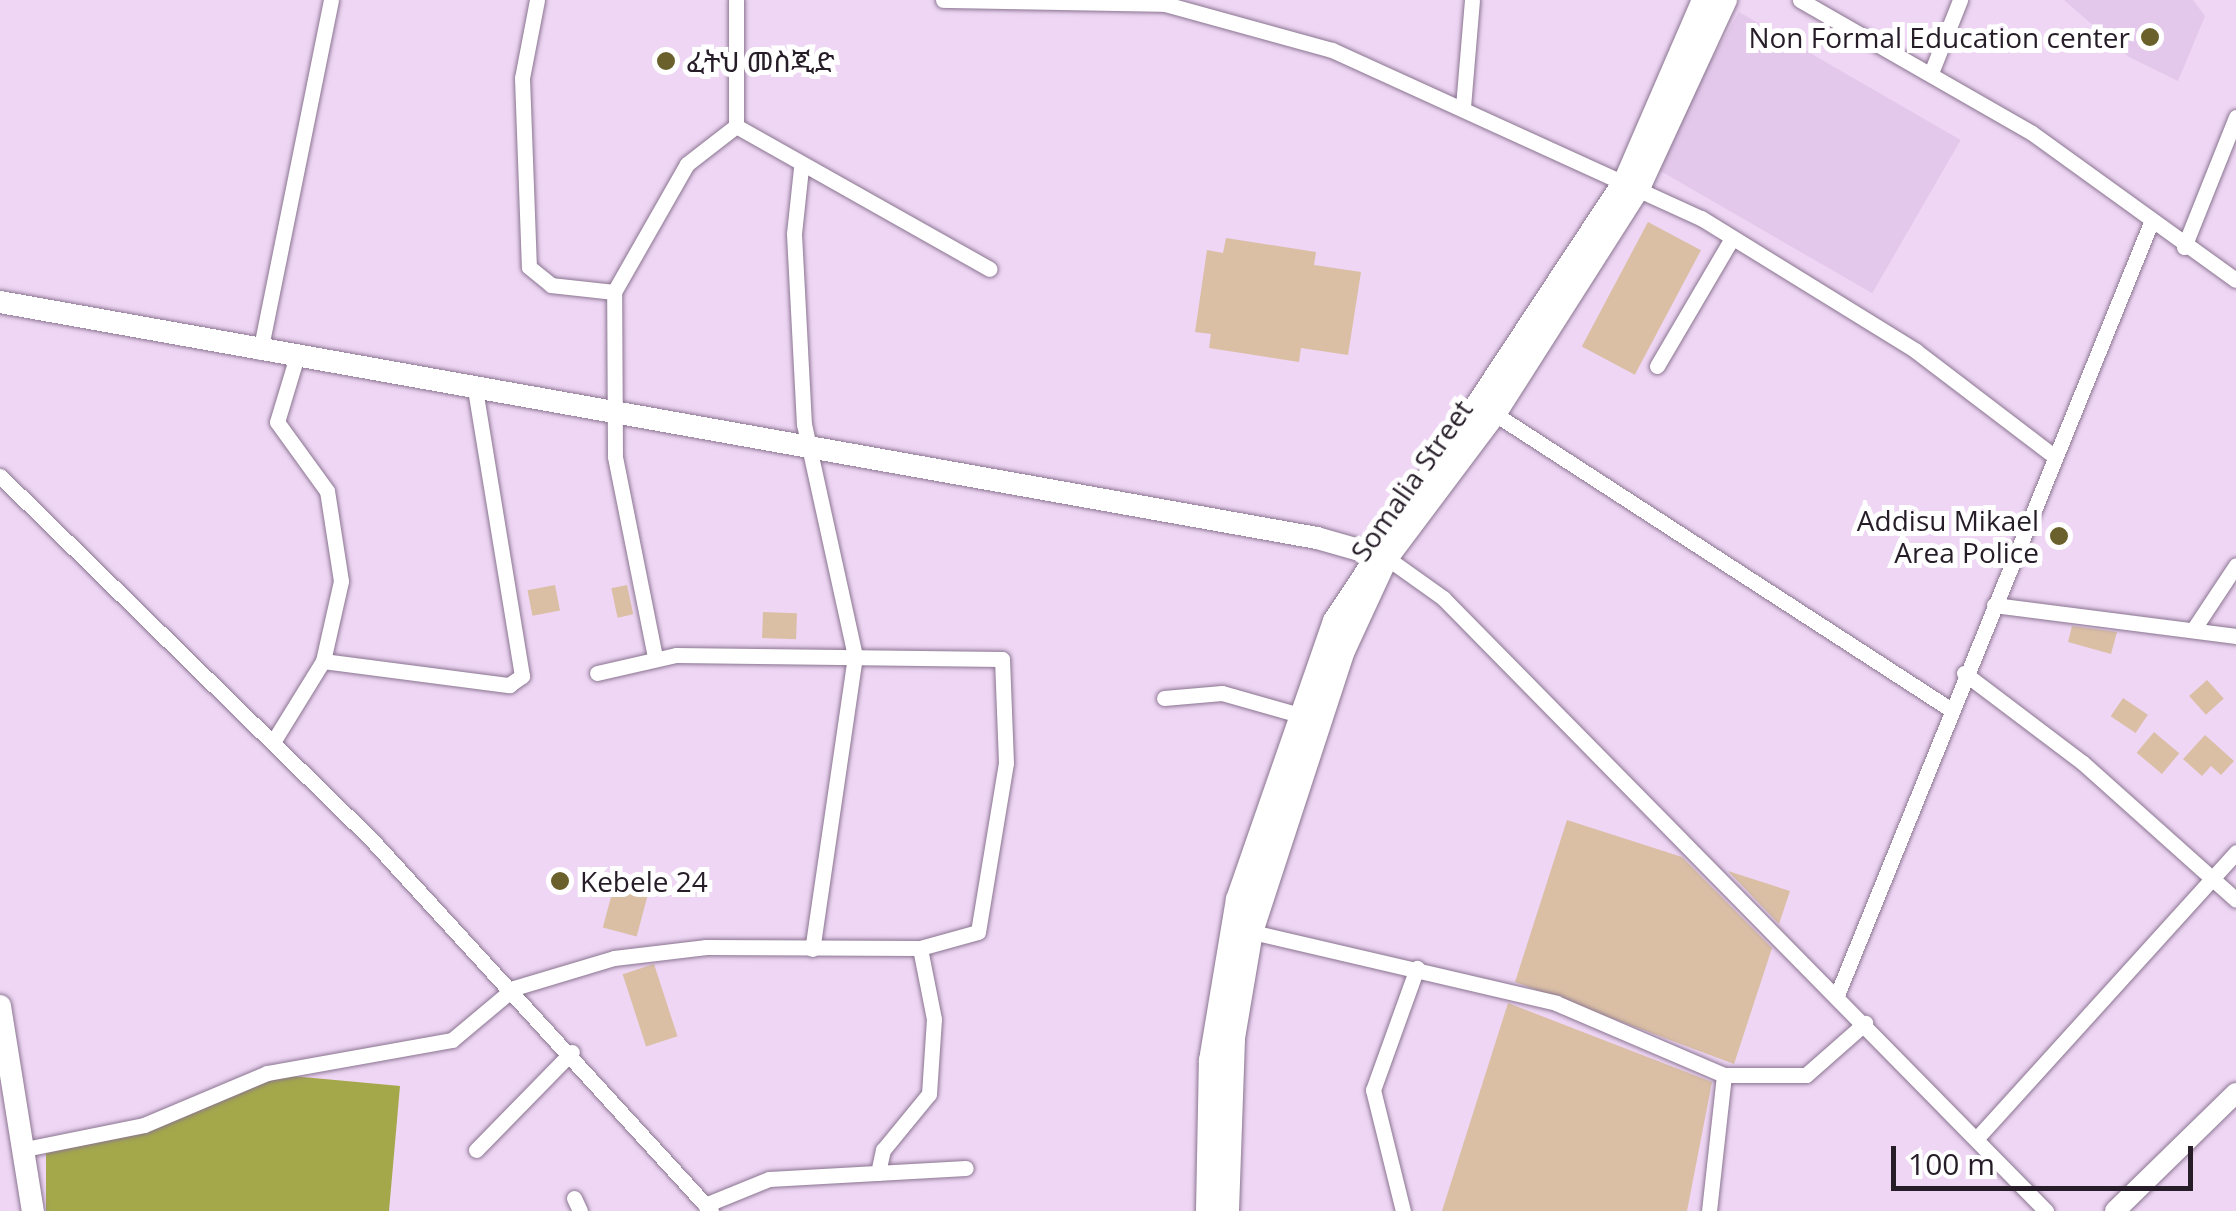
<!DOCTYPE html>
<html>
<head>
<meta charset="utf-8">
<style>
	body { margin:0 }
	#map { position:relative; width:2236px; height:1211px; overflow:hidden; background:#eed6f4; font-family:"Open Sans","Noto Sans Ethiopic",sans-serif }
	div>[style] { position:absolute }
	[style*='--x'] { left:calc(var(--x)*1px); top:calc(var(--y)*1px); width:calc(var(--w)*1px); rotate:calc(var(--a)*1deg) }
	.built>* { inset:0; background:#e3c8eb; transform-origin:0 0 }
	.forest>* { inset:0; background:#a4a84b }
	.building>* { inset:0; background:#dabfa5; transform-origin:0 0 }
	.roads { filter:drop-shadow(0 0 2px #8a7590) drop-shadow(0 0 2px #8a7590) }
	.minor>* { height:15px; margin:-7.5px; padding:0 7.5px; transform-origin:7.5px; border-radius:7.5px; background:#fff }
	.tertiary>* { height:20px; margin:-10px; padding:0 10px; transform-origin:10px; border-radius:10px; background:#fff }
	.secondary>* { height:22px; margin:-11px; padding:0 11px; transform-origin:11px; border-radius:11px; background:#fff }
	.primary>* { height:25px; margin:-12.5px; padding:0 12.5px; transform-origin:12.5px; border-radius:12.5px; background:#fff }
	.dots>* { width:28px; height:28px; translate:-50% -50%; box-sizing:border-box; border:5px solid #fff; border-radius:50% }
	span { translate:-50% -50%; white-space:nowrap; text-align:center; line-height:1.15; -webkit-text-stroke:10px #fff; paint-order:stroke }
	.poi-label { font-size:28px; color:#261d28 }
	.right { translate:-100% -50%; text-align:right }
	.left { translate:0 -50%; text-align:left }
	.street-label { font-size:28px; color:#261d28 }
	.scale { position:absolute; left:1891px; top:1146px; width:302px; height:45px; box-sizing:border-box; border:5px solid #261d28; border-top:0; padding-left:12px; font-size:30px; line-height:35px; white-space:nowrap; color:#261d28; -webkit-text-stroke:8px #fff; paint-order:stroke }
</style>
</head>
<body>
<div id="map">
	<div class="built">
		<div style="clip-path:polygon(2064px 0,2193px 0,2205px 16px,2178px 81px,2129px 57px)"></div>
		<div style="left:1739px;top:12px;width:256px;height:177px;rotate:30deg"></div>
	</div>
	<div class="forest">
		<div style="clip-path:polygon(270px 1074px,400px 1086px,389px 1211px,46px 1211px,46px 1139px,154px 1129px)"></div>
	</div>
	<div class="building">
		<div style="left:1648px;top:222px;width:60px;height:141px;rotate:28deg"></div>
		<div style="clip-path:polygon(1226px 238px,1316px 252px,1314px 265px,1361px 272px,1348px 355px,1301px 348px,1299px 362px,1209px 348px,1211px 334px,1195px 332px,1207px 250px,1223px 253px)"></div>
		<div style="left:555px;top:585px;width:26px;height:28px;rotate:79deg"></div>
		<div style="left:627px;top:585px;width:30px;height:16px;rotate:78deg"></div>
		<div style="left:763px;top:612px;width:34px;height:26px;rotate:2deg"></div>
		<div style="clip-path:polygon(2072px 626px,2117px 632px,2111px 654px,2068px 642px)"></div>
		<div style="left:2207px;top:680px;width:25px;height:24px;rotate:48deg"></div>
		<div style="left:2123px;top:698px;width:30px;height:22px;rotate:34deg"></div>
		<div style="left:2154px;top:732px;width:33px;height:27px;rotate:40deg"></div>
		<div style="clip-path:polygon(2205px 735px,2234px 761px,2221px 775px,2211px 766px,2202px 776px,2183px 759px)"></div>
		<div style="clip-path:polygon(1567px 820px,1682px 857px,1772px 948px,1734px 1064px,1515px 982px)"></div>
		<div style="clip-path:polygon(1728px 871px,1790px 891px,1779px 924px)"></div>
		<div style="left:615px;top:882px;width:35px;height:47px;rotate:15deg"></div>
		<div style="left:654px;top:964px;width:76px;height:33px;rotate:72deg"></div>
		<div style="clip-path:polygon(1508px 1003px,1712px 1082px,1687px 1211px,1442px 1211px)"></div>
	</div>
	<div class="roads">
		<div class="minor">
			<div style="--x:537;--y:0;--w:79;--a:100.9"></div>
			<div style="--x:522;--y:78;--w:189;--a:87.9"></div>
			<div style="--x:529;--y:267;--w:28;--a:39"></div>
			<div style="--x:551;--y:285;--w:63;--a:6.3"></div>
			<div style="--x:943;--y:0;--w:222;--a:1"></div>
			<div style="--x:1165;--y:4;--w:173;--a:15.4"></div>
			<div style="--x:1332;--y:50;--w:405;--a:24.5"></div>
			<div style="--x:1701;--y:218;--w:253;--a:31.7"></div>
			<div style="--x:1916;--y:351;--w:168;--a:37.3"></div>
			<div style="--x:1800;--y:0;--w:267;--a:29.8"></div>
			<div style="--x:2032;--y:133;--w:251;--a:35.8"></div>
			<div style="--x:1931;--y:73;--w:79;--a:-68.3"></div>
			<div style="--x:1463;--y:107;--w:107;--a:-85.2"></div>
			<div style="--x:736;--y:126;--w:291;--a:29.4"></div>
			<div style="--x:736;--y:126;--w:126;--a:-90"></div>
			<div style="--x:801;--y:168;--w:66;--a:96.1"></div>
			<div style="--x:794;--y:234;--w:190;--a:87"></div>
			<div style="--x:804;--y:424;--w:238;--a:77.6"></div>
			<div style="--x:855;--y:656;--w:296;--a:98.3"></div>
			<div style="--x:2184;--y:247;--w:140;--a:-68.2"></div>
			<div style="--x:260;--y:352;--w:359;--a:-78.6"></div>
			<div style="--x:1657;--y:366;--w:148;--a:-59.6"></div>
			<div style="--x:1495;--y:414;--w:542;--a:32.96"></div>
			<div style="--x:0;--y:476;--w:519;--a:44.38"></div>
			<div style="--x:371;--y:839;--w:504;--a:47.57"></div>
			<div style="--x:1387;--y:558;--w:69;--a:35.5"></div>
			<div style="--x:1443;--y:598;--w:860;--a:45.47"></div>
			<div style="--x:1994;--y:605;--w:244;--a:7.3"></div>
			<div style="--x:2195;--y:627;--w:74;--a:-56.5"></div>
			<div style="--x:655;--y:657;--w:205;--a:-101.3"></div>
			<div style="--x:615;--y:456;--w:164;--a:-90.3"></div>
			<div style="--x:614;--y:292;--w:147;--a:-60.3"></div>
			<div style="--x:687;--y:164;--w:62;--a:-37.8"></div>
			<div style="--x:323;--y:661;--w:188;--a:7.4"></div>
			<div style="--x:509;--y:685;--w:16;--a:-35"></div>
			<div style="--x:522;--y:676;--w:291;--a:-99.3"></div>
			<div style="--x:1964;--y:673;--w:149;--a:37.1"></div>
			<div style="--x:2083;--y:763;--w:205;--a:41.8"></div>
			<div style="--x:1164;--y:698;--w:58;--a:-4.9"></div>
			<div style="--x:1222;--y:693;--w:87;--a:15.9"></div>
			<div style="--x:273;--y:742;--w:95;--a:-58.3"></div>
			<div style="--x:323;--y:661;--w:82;--a:-77.3"></div>
			<div style="--x:341;--y:581;--w:91;--a:-98.8"></div>
			<div style="--x:327;--y:491;--w:85;--a:-125.9"></div>
			<div style="--x:277;--y:422;--w:66;--a:-73.2"></div>
			<div style="--x:1252;--y:932;--w:312;--a:13.1"></div>
			<div style="--x:1556;--y:1003;--w:183;--a:23.2"></div>
			<div style="--x:1724;--y:1075;--w:82;--a:0"></div>
			<div style="--x:1806;--y:1075;--w:79;--a:-41.4"></div>
			<div style="--x:1837;--y:995;--w:831;--a:-67.88"></div>
			<div style="--x:1977;--y:1138;--w:386;--a:-47.8"></div>
			<div style="--x:25;--y:1149;--w:121;--a:-11.4"></div>
			<div style="--x:144;--y:1125;--w:134;--a:-22.9"></div>
			<div style="--x:267;--y:1073;--w:188;--a:-10.1"></div>
			<div style="--x:452;--y:1040;--w:81;--a:-40"></div>
			<div style="--x:514;--y:988;--w:104;--a:-16.7"></div>
			<div style="--x:614;--y:958;--w:93;--a:-6.8"></div>
			<div style="--x:706;--y:947;--w:214;--a:0.3"></div>
			<div style="--x:920;--y:948;--w:60;--a:-15.4"></div>
			<div style="--x:978;--y:932;--w:171;--a:-80.6"></div>
			<div style="--x:1006;--y:763;--w:104;--a:-92.2"></div>
			<div style="--x:1002;--y:659;--w:326;--a:-179.3"></div>
			<div style="--x:676;--y:655;--w:81;--a:167.2"></div>
			<div style="--x:476;--y:1150;--w:137;--a:-45.6"></div>
			<div style="--x:878;--y:1173;--w:24;--a:-78"></div>
			<div style="--x:883;--y:1150;--w:72;--a:-50.6"></div>
			<div style="--x:929;--y:1094;--w:75;--a:-86.2"></div>
			<div style="--x:934;--y:1019;--w:72;--a:-101.2"></div>
			<div style="--x:574;--y:1198;--w:14;--a:65"></div>
			<div style="--x:705;--y:1205;--w:69;--a:-22.1"></div>
			<div style="--x:769;--y:1179;--w:197;--a:-3.2"></div>
			<div style="--x:1403;--y:1211;--w:125;--a:-103.9"></div>
			<div style="--x:1373;--y:1090;--w:130;--a:-70.2"></div>
			<div style="--x:1709;--y:1211;--w:137;--a:-83.7"></div>
		</div>
		<div class="tertiary">
			<div style="--x:2115;--y:1211;--w:169;--a:-44.3"></div>
		</div>
		<div class="secondary">
			<div style="--x:0;--y:302;--w:1338;--a:10.16"></div>
			<div style="--x:1317;--y:538;--w:73;--a:15.9"></div>
			<div style="--x:0;--y:1006;--w:208;--a:80.9"></div>
			<div style="--x:1228;--y:1211;--w:173;--a:-88"></div>
			<div style="--x:1234;--y:1038;--w:108;--a:-80.4"></div>
			<div style="--x:1252;--y:932;--w:296;--a:-71.9"></div>
			<div style="--x:1344;--y:651;--w:102;--a:-65.2"></div>
			<div style="--x:1387;--y:558;--w:180;--a:-53.1"></div>
			<div style="--x:1495;--y:414;--w:270;--a:-57.5"></div>
			<div style="--x:1640;--y:186;--w:205;--a:-65.2"></div>
		</div>
		<div class="primary">
			<div style="--x:1208;--y:1211;--w:151;--a:-88.9"></div>
			<div style="--x:1211;--y:1060;--w:163;--a:-80.5"></div>
			<div style="--x:1238;--y:899;--w:294;--a:-70.8"></div>
			<div style="--x:1335;--y:621;--w:528;--a:-56.58"></div>
			<div style="--x:1626;--y:180;--w:196;--a:-66.6"></div>
		</div>
	</div>
	<div class="dots">
		<div style="left:2150px;top:37px;background:#69602c"></div>
		<div style="left:666px;top:61px;background:#69602c"></div>
		<div style="left:2059px;top:536px;background:#69602c"></div>
		<div style="left:560px;top:881px;background:#69602c"></div>
	</div>
	<div class="poi-label">
		<span class="right" style="left:2130px;top:37px">Non Formal Education center</span>
		<span class="left" style="left:686px;top:61px">ፈትህ መስጂድ</span>
		<span class="right" style="left:2039px;top:536px">Addisu Mikael<br>Area Police</span>
		<span class="left" style="left:580px;top:881px">Kebele 24</span>
	</div>
	<div class="street-label">
		<span style="left:1411px;top:480px;rotate:-55deg">Somalia Street</span>
	</div>
	<div class="scale">100 m</div>
</div>
</body>
</html>
